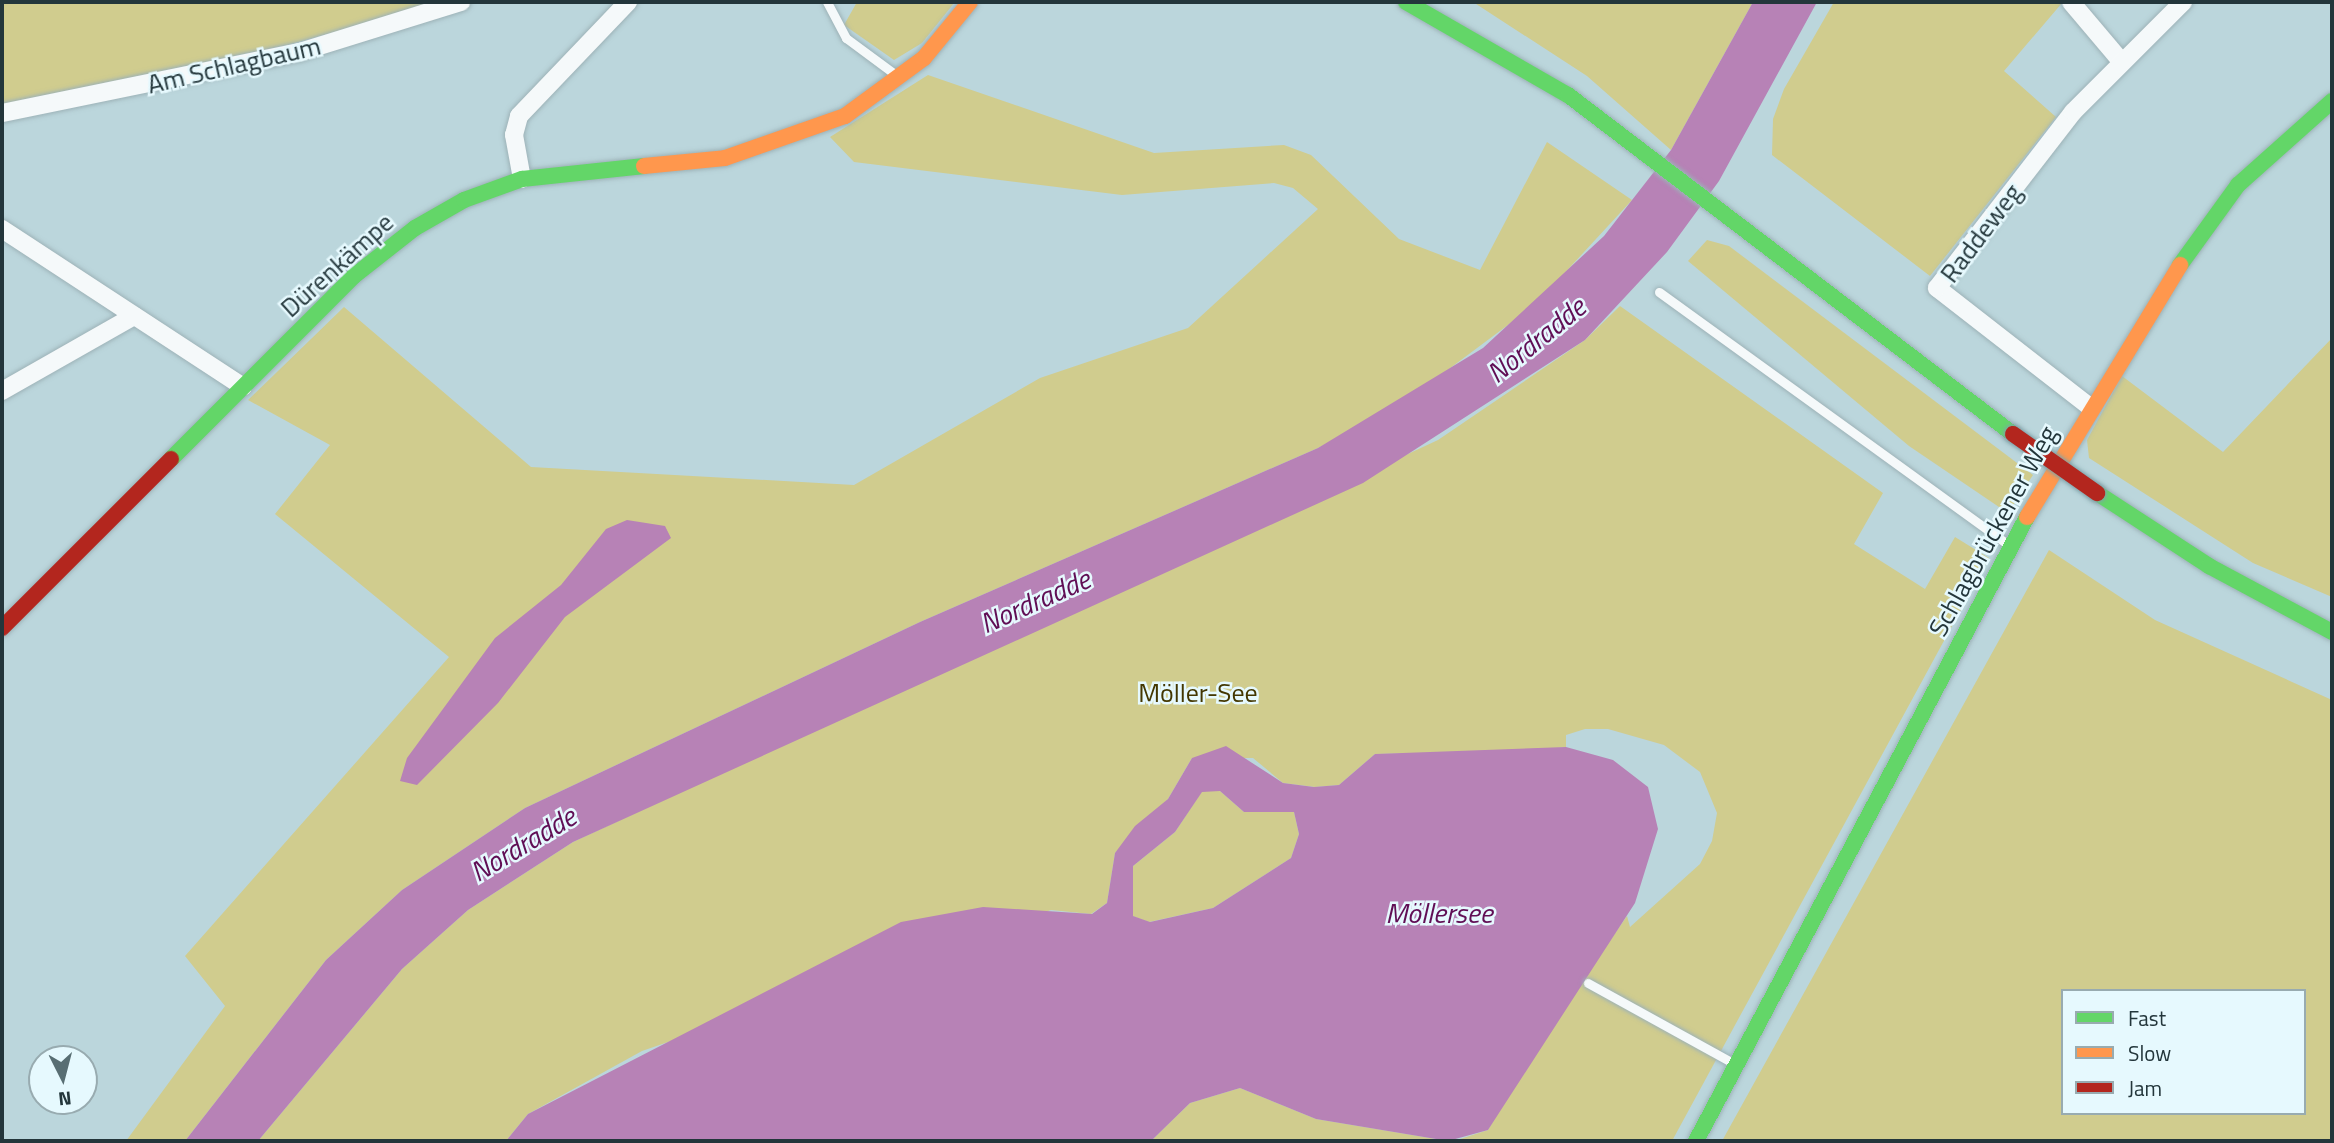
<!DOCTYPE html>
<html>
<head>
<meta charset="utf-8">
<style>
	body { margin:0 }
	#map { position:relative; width:2334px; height:1143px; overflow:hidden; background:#bbd6dc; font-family:"Titillium Web",sans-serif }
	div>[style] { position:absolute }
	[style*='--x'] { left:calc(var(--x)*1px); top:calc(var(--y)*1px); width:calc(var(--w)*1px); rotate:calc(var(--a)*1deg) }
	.green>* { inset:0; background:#d0cc8e }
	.water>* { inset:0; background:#b782b6 }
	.roads { filter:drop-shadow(0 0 2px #9db2b7) drop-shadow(0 0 2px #9db2b7) }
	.lane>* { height:9px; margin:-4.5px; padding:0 4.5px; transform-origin:4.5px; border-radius:4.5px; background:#f5f9fa }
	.street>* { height:18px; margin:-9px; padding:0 9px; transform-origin:9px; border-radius:9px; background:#f5f9fa }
	.fast>* { height:16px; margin:-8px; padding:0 8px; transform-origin:8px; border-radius:8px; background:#63d668 }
	.slow>* { height:16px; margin:-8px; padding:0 8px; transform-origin:8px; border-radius:8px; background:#ff974d }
	.jam>* { height:16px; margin:-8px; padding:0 8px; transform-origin:8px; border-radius:8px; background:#b3261e }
	.bridges { filter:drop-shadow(0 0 2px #7ea1a8) drop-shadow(0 0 2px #7ea1a8) }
	.jam-bridge>* { height:16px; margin:-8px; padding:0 8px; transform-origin:8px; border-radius:8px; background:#b3261e }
	span { translate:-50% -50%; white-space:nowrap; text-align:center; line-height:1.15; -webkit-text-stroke:5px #e6f9fe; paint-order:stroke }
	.street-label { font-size:26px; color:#23363b }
	.park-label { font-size:26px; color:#433701 }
	.water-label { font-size:28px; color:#600e55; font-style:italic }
	.frame { position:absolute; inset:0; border:4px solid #23363b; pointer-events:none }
	.legend { position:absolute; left:2061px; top:989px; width:245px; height:126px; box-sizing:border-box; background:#e6f9fe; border:2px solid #98abb0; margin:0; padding:9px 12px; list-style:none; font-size:21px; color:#23363b }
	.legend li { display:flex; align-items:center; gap:14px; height:35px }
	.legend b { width:35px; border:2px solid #98abb0 }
	.north { position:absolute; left:28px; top:1045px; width:70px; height:70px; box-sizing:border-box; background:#e6f9fe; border:2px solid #98abb0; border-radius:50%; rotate:174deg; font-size:19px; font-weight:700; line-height:28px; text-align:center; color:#23363b }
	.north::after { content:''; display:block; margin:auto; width:24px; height:32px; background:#586e73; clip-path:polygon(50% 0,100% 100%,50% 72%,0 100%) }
</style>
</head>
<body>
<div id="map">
	<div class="green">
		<div style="clip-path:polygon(2px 2px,446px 2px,287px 45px,2px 105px)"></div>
		<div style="clip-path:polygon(857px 2px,955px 2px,922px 43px,894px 60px,844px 25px)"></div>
		<div style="clip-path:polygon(1473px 2px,1753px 2px,1671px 150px,1587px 76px)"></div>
		<div style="clip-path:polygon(1834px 2px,2062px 3px,2004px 71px,2056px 117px,1930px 276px,1772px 155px,1773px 119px,1784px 89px)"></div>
		<div style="clip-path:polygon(928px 75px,1154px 153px,1284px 145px,1311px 155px,1399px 239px,1480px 270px,1547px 142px,1632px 200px,1536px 304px,1406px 401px,1318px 448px,920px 622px,525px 808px,402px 890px,326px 960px,185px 1141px,126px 1141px,225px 1006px,185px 956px,449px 657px,275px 514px,330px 445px,248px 400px,344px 307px,531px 467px,854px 485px,1040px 378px,1188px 328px,1318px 209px,1293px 188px,1274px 183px,1122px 195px,854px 162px,830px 137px)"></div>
		<div style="clip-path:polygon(1707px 240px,1729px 246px,2033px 475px,2012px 507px,1999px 507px,1909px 446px,1688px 261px)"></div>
		<div style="clip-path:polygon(1620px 306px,1883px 493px,1854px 544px,1925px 589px,1955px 537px,1989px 558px,1672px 1141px,1454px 1141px,1488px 1130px,1525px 1063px,1627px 916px,1630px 927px,1700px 864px,1712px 841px,1717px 813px,1700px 772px,1664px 745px,1608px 729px,1585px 729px,1566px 735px,1566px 747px,1532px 751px,1375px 754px,1339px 785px,1315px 787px,1283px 783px,1253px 758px,1192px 758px,1168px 799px,1115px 853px,1107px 903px,1091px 914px,1051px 910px,642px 1051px,528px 1114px,506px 1141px,258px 1141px,402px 969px,468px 910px,573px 842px,1438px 440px,1585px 340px)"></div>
		<div style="clip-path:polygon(2332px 338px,2332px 597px,2253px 563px,2089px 458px,2087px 440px,2122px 376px,2223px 452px)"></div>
		<div style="clip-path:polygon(evenodd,2049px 550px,2155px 620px,2332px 700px,2332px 1141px,1722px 1141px,2049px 550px,2063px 991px,2304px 991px,2304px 1113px,2063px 1113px,2063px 991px)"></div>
		<div style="clip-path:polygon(1202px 791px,1220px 791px,1244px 812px,1294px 812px,1299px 834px,1291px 858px,1213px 908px,1149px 922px,1132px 916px,1133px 866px,1175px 832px)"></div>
		<div style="clip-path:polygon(1240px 1088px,1316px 1119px,1448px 1141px,1151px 1141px,1190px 1103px)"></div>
	</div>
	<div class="water">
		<div style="clip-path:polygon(1753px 2px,1817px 2px,1719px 181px,1667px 252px,1585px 340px,1363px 483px,573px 842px,468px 910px,402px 969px,258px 1141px,185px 1141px,326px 960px,402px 890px,525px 808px,920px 622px,1318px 448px,1483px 348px,1604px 236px,1671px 150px)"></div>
		<div style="clip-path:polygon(627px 520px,665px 526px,671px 538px,565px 617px,498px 703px,417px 785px,400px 781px,407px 758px,495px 638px,561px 585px,606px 529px)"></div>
		<div style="clip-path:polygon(evenodd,1226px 746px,1283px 783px,1314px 787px,1339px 785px,1375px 754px,1566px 747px,1613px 760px,1648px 787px,1658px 829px,1635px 903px,1488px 1130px,1448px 1141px,1316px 1119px,1240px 1088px,1190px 1103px,1151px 1141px,506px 1141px,528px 1114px,901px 922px,983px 907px,1092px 914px,1107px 903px,1115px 853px,1135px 826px,1168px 799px,1192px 758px,1226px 746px,1220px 791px,1244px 812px,1294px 812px,1299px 834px,1291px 858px,1213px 908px,1150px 922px,1133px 916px,1133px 866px,1175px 832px,1202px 792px,1220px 791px)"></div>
	</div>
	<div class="roads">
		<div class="lane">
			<div style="--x:827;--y:2;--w:41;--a:62.2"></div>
			<div style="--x:846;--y:38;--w:62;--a:36.5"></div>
			<div style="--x:1659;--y:292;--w:431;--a:35.9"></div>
			<div style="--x:1588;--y:983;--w:166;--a:28.9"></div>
		</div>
		<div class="street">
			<div style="--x:2071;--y:2;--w:76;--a:49.8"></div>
			<div style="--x:2;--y:113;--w:304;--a:-11.6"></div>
			<div style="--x:300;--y:52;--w:169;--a:-17.3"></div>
			<div style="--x:522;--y:179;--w:45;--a:-100.3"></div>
			<div style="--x:514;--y:135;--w:20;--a:-75"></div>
			<div style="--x:519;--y:116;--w:158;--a:-46.3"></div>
			<div style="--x:2;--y:229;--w:288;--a:33.2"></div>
			<div style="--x:2;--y:391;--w:152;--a:-29.6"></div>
			<div style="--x:2090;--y:407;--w:194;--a:-142.1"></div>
			<div style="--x:1937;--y:288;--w:222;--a:-52.3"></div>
			<div style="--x:2073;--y:112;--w:156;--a:-45"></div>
		</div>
		<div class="fast">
			<div style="--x:1406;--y:2;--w:187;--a:29.9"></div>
			<div style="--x:1568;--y:95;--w:559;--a:37.3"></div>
			<div style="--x:2180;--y:265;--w:99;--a:-54.1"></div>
			<div style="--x:2238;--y:185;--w:126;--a:-41.8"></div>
			<div style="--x:171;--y:459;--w:259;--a:-45"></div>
			<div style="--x:354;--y:276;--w:78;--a:-38.2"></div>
			<div style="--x:415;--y:228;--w:56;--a:-29.7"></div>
			<div style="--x:464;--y:200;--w:62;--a:-19.9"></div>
			<div style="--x:522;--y:179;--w:123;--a:-6.1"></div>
			<div style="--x:2097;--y:493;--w:134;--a:33.1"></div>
			<div style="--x:2209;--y:566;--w:140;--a:28.2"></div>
			<div style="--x:1696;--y:1141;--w:706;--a:-62.06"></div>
		</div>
		<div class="slow">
			<div style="--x:644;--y:166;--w:81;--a:-5.6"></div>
			<div style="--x:725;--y:158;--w:127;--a:-19.3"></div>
			<div style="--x:845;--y:116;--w:98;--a:-36.3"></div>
			<div style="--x:924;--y:58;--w:72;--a:-50.6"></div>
			<div style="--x:2027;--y:517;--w:295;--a:-58.7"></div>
		</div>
		<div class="jam">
			<div style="--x:2;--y:628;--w:239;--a:-45"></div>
		</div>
	</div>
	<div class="bridges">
		<div class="jam-bridge">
			<div style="--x:2013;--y:434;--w:103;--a:35.1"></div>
		</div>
	</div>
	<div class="street-label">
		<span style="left:234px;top:65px;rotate:-13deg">Am Schlagbaum</span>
		<span style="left:1981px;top:233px;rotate:-53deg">Raddeweg</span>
		<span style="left:337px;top:265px;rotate:-42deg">Dürenkämpe</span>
		<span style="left:1993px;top:531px;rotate:-61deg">Schlagbrückener Weg</span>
	</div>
	<div class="park-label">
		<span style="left:1198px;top:693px">Möller-See</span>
	</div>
	<div class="water-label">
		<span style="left:1536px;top:340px;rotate:-39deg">Nordradde</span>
		<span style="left:1035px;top:601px;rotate:-24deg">Nordradde</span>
		<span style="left:523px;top:844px;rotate:-31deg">Nordradde</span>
		<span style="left:1439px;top:913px">Möllersee</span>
	</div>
	<div class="frame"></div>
	<ul class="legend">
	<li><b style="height:9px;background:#63d668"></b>Fast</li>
	<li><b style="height:9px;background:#ff974d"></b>Slow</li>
	<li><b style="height:9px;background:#b3261e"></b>Jam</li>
	</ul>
	<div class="north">N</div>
</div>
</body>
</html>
